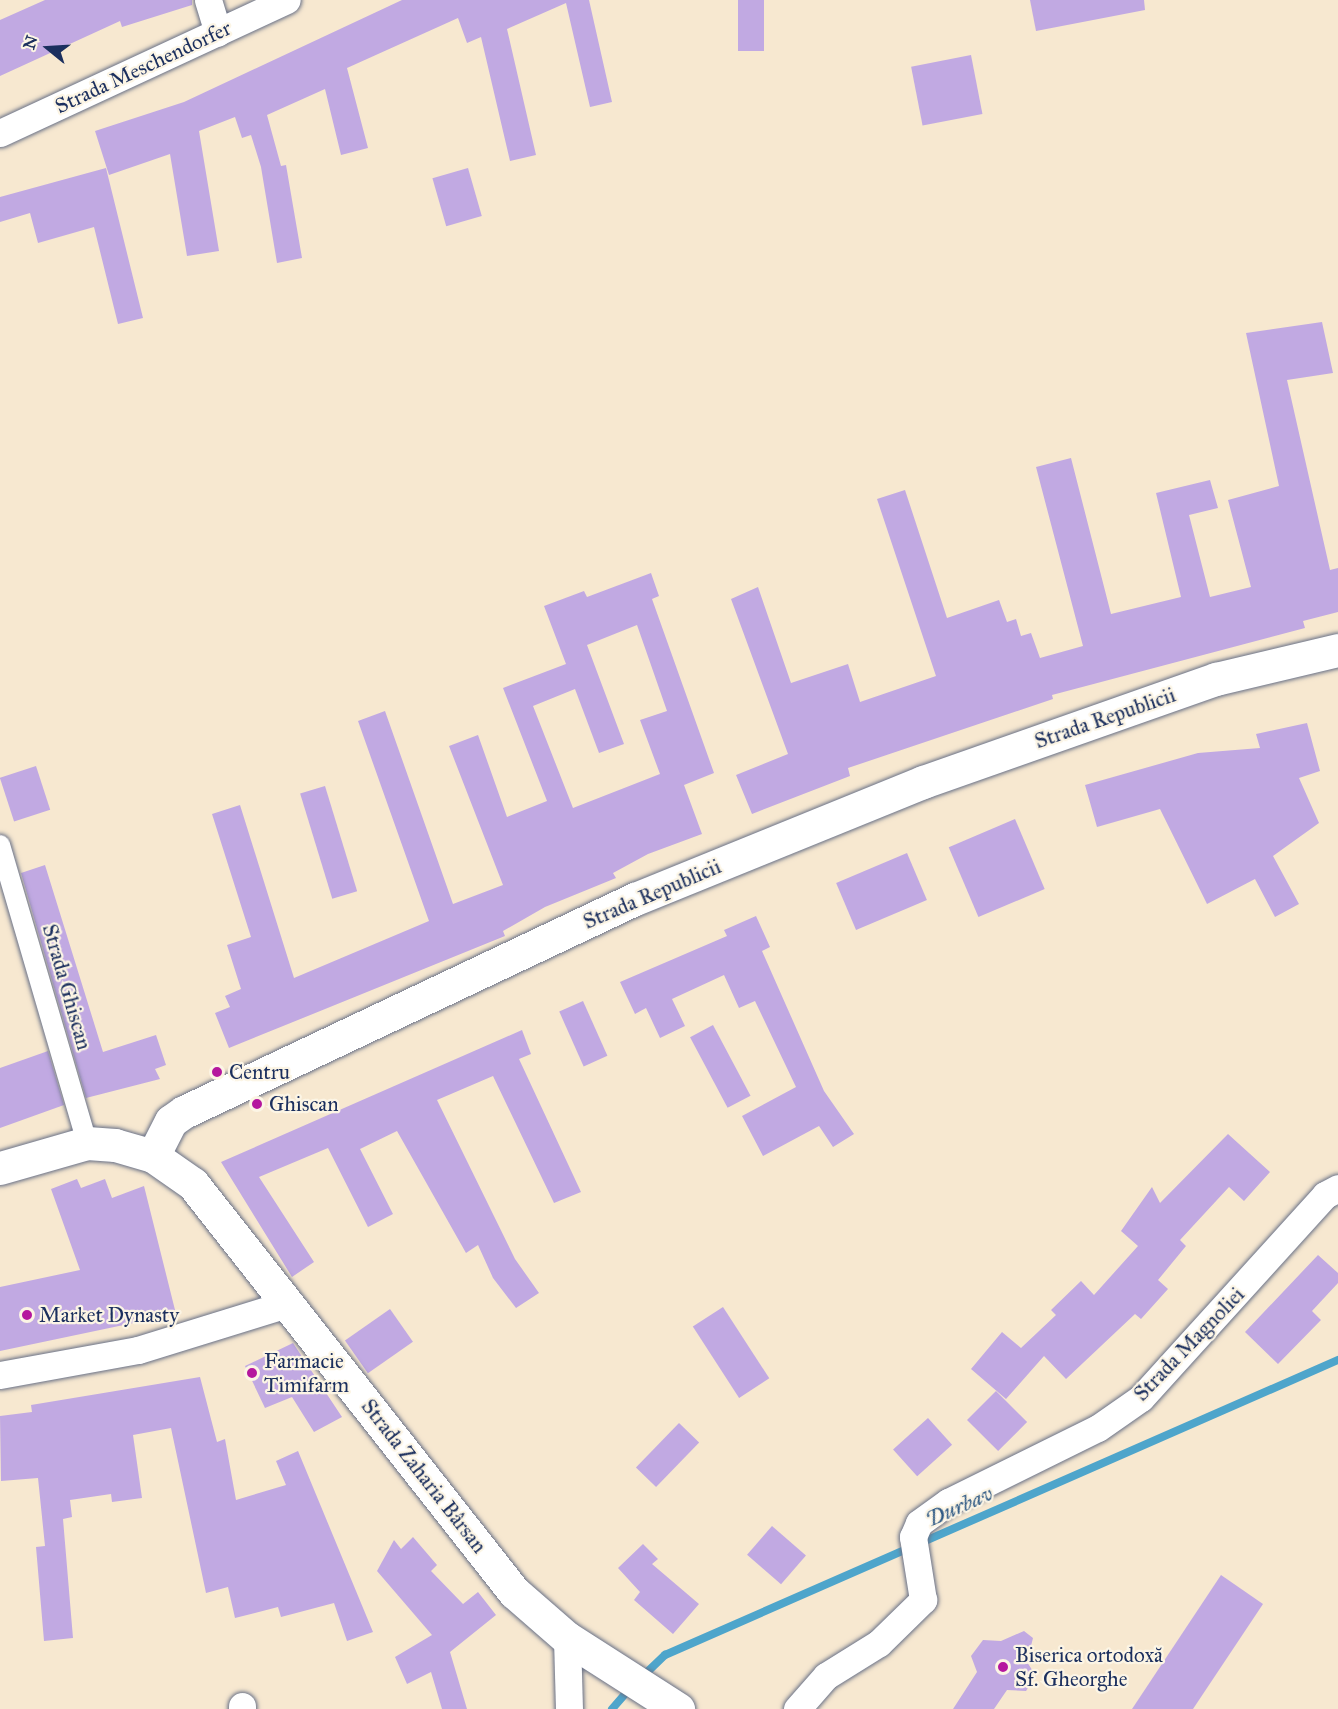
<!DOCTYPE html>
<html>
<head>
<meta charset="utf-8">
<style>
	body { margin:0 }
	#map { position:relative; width:1338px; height:1709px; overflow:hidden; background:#f7e8d0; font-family:"IM FELL Great Primer",serif }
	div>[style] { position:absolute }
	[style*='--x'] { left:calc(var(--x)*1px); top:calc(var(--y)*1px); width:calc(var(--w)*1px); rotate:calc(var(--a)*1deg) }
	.stream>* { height:8px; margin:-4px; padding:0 4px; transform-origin:4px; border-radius:4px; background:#4ea5cb }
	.building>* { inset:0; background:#c1a9e2; transform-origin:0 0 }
	.roads { filter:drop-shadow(0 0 2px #687086) drop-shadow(0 0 2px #687086) }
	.pedestrian>* { height:20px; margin:-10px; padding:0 10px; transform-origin:10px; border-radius:10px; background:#fff }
	.minor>* { height:27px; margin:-13.5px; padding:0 13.5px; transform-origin:13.5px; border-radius:13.5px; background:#fff }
	.secondary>* { height:33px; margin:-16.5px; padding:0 16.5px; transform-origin:16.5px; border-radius:16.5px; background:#fff }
	.dots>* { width:16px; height:16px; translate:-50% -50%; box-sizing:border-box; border:3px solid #fcf5e5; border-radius:50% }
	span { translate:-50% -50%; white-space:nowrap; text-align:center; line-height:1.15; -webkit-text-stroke:4.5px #fcf5e5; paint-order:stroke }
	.street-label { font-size:21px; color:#1b2f5e }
	.poi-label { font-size:21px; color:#1b2f5e }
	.left { translate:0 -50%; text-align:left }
	.water-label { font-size:22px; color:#2d5884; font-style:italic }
	.north { position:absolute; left:18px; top:18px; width:60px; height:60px; -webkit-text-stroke:4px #fcf5e5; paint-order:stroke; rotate:288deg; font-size:16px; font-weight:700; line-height:24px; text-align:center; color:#1b2f5e }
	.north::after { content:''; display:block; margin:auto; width:21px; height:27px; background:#1b2f5e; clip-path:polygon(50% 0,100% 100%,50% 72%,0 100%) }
</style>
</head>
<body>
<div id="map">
	<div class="stream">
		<div style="--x:642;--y:1677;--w:32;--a:-44"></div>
		<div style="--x:665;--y:1655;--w:735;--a:-23.67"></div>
		<div style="--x:612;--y:1709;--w:29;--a:-49"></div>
	</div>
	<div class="building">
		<div style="clip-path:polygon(45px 0,192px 0,192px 5px,122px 27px,120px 21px,0 76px,0 20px)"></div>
		<div style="clip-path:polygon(402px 0,589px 0,612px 102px,590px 107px,566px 3px,507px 29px,536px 155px,510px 161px,481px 37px,467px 43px,458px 18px,347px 68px,368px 148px,341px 155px,325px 89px,267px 115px,281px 166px,286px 165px,302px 258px,277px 263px,261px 167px,251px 135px,242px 138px,235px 117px,199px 131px,219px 251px,187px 256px,170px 154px,109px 175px,95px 131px,184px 102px)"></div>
		<div style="left:738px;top:0;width:26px;height:51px"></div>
		<div style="clip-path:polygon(1030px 0,1144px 0,1145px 10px,1036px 31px)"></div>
		<div style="left:971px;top:55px;width:60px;height:61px;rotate:79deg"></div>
		<div style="clip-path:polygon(106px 168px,143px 318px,118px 324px,94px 227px,38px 243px,30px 213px,0 222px,0 197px)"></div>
		<div style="left:468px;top:168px;width:50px;height:37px;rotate:74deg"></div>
		<div style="clip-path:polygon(1322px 322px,1333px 373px,1287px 380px,1330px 570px,1338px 568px,1338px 612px,1303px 621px,1305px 628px,1052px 695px,1053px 699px,848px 768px,850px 776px,752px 814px,736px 775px,788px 754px,731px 599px,758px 587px,791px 683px,848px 664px,860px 702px,936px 676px,877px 499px,905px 490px,947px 618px,999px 600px,1007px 622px,1016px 619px,1021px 636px,1031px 633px,1040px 658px,1083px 646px,1036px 467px,1071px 458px,1111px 614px,1181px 597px,1156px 493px,1210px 480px,1218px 508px,1189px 515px,1210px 597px,1251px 587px,1228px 500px,1279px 486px,1246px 333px)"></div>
		<div style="clip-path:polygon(evenodd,651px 573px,659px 596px,652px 599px,714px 773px,684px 785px,702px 834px,648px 854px,613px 873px,616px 878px,545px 907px,503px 931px,505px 936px,229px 1048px,215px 1013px,230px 1007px,225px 996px,241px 989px,227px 945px,251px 937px,212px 814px,240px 805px,294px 978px,429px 921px,358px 721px,385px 711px,453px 904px,503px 885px,449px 746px,478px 735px,507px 817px,547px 801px,503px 688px,566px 664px,544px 606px,584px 591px,587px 597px,651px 573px,637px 625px,667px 711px,640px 720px,660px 774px,573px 808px,533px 706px,575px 689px,599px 753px,624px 744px,587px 645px,637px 625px)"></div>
		<div style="clip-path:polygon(1307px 723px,1320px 771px,1299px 778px,1319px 823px,1273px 856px,1299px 904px,1275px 917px,1255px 879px,1207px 904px,1160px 809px,1097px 827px,1085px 785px,1198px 753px,1260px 748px,1256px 734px)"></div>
		<div style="left:36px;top:766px;width:46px;height:38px;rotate:72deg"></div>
		<div style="left:325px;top:786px;width:110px;height:26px;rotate:73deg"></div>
		<div style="left:1015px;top:819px;width:76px;height:72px;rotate:67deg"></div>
		<div style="left:907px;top:853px;width:51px;height:77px;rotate:67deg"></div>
		<div style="clip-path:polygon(45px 865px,103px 1052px,156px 1035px,166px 1065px,155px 1069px,160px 1079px,86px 1098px,21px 873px)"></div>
		<div style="clip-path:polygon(756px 916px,770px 947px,762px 951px,824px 1091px,854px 1134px,833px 1147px,819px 1126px,763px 1156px,742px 1116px,796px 1087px,755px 1001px,739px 1008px,724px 975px,672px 999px,685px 1026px,660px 1038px,646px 1008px,635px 1014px,620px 982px,727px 936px,724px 930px)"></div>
		<div style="left:583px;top:1001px;width:60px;height:26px;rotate:66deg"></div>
		<div style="left:713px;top:1025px;width:80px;height:26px;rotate:62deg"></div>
		<div style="clip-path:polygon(522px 1030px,531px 1054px,519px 1059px,581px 1192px,554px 1203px,493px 1076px,437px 1100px,515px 1259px,539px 1293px,516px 1308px,493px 1278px,478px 1245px,466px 1253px,397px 1131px,360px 1149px,393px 1214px,368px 1227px,328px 1148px,259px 1177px,314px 1262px,292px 1277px,221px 1162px)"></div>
		<div style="clip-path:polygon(48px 1051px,64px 1105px,0 1128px,0 1068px)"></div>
		<div style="clip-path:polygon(1228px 1134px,1270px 1172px,1244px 1201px,1229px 1187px,1180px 1240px,1186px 1246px,1158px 1280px,1168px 1289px,1141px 1319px,1135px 1314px,1066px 1379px,1044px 1356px,1006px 1399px,971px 1369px,1002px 1332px,1021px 1348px,1056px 1315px,1051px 1310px,1081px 1281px,1094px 1295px,1138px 1246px,1121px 1231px,1152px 1187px,1160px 1203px)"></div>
		<div style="clip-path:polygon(77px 1179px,81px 1188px,105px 1179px,112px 1198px,144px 1186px,176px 1314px,0 1351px,0 1287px,80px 1270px,51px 1189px)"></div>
		<div style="clip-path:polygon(1318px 1255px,1338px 1273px,1338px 1283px,1312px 1311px,1321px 1320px,1278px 1364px,1245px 1332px)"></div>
		<div style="left:723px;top:1307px;width:85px;height:36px;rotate:57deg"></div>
		<div style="left:390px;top:1309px;width:40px;height:55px;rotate:55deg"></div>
		<div style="clip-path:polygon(293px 1343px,342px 1417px,314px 1432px,292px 1397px,265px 1408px,245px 1366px)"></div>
		<div style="clip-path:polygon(200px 1377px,217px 1442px,225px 1439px,236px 1500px,286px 1485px,276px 1461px,298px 1451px,373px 1632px,347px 1641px,334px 1603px,281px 1617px,278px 1607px,235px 1618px,228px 1587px,206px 1593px,171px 1428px,133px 1435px,142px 1498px,112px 1502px,111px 1494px,70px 1500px,72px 1517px,63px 1519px,73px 1638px,44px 1641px,36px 1547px,45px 1546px,38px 1478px,1px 1481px,0 1416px,32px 1412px,31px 1405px)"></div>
		<div style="left:996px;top:1391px;width:44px;height:41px;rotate:45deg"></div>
		<div style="left:928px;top:1418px;width:36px;height:47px;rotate:48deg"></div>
		<div style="left:679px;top:1423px;width:28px;height:62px;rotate:44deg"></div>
		<div style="left:772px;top:1526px;width:45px;height:38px;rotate:41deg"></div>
		<div style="clip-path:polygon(413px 1537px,437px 1565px,431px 1571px,463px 1604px,478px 1592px,496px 1615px,450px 1652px,467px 1709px,442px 1709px,431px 1672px,407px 1684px,395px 1657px,432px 1635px,377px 1571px,394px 1540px,401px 1549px)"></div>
		<div style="clip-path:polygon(643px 1544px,658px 1559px,652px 1564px,699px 1604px,673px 1634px,634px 1600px,640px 1592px,618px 1568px)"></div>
		<div style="clip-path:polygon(1221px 1575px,1263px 1604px,1193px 1709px,1132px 1709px)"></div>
		<div style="clip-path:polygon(1024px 1631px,1033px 1638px,1027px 1662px,1036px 1676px,1026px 1691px,1007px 1690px,994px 1709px,953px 1709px,977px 1672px,971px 1656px,983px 1640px,1001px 1641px)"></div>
	</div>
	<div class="roads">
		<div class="pedestrian">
			<div style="--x:0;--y:845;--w:310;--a:73.7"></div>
		</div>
		<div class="minor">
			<div style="--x:208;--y:0;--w:34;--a:73"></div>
			<div style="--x:0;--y:133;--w:316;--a:-24.9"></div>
			<div style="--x:0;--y:1375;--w:140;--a:-10.3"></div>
			<div style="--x:138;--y:1350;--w:159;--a:-17.2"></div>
			<div style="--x:567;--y:1638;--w:71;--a:88.4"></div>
			<div style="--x:242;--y:1706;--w:3;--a:90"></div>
			<div style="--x:797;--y:1709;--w:44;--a:-48.7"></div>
			<div style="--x:826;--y:1676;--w:62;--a:-31.9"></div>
			<div style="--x:879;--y:1643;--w:62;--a:-44.3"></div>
			<div style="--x:923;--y:1600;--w:64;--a:-99"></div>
			<div style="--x:913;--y:1537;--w:15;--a:-67"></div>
			<div style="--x:919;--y:1523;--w:36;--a:-36"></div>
			<div style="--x:948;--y:1502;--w:167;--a:-26.3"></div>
			<div style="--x:1098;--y:1428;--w:52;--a:-34.9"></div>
			<div style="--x:1141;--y:1398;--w:274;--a:-47.8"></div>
			<div style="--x:1325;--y:1195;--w:15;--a:-28"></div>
		</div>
		<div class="secondary">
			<div style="--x:153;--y:1156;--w:39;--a:-63"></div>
			<div style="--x:171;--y:1121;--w:16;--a:-35"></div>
			<div style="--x:184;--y:1112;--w:499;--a:-25.3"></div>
			<div style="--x:635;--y:899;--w:311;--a:-22.1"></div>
			<div style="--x:923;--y:782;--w:311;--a:-19.4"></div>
			<div style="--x:1216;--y:679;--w:125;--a:-13.4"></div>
			<div style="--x:0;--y:1168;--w:91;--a:-16"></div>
			<div style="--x:87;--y:1143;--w:28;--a:4"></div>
			<div style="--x:115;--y:1145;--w:40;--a:16"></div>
			<div style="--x:153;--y:1156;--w:49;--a:35"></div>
			<div style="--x:193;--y:1184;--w:519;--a:51.81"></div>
			<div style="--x:514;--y:1592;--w:70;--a:41"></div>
			<div style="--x:567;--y:1638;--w:132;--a:32.6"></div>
		</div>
	</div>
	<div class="dots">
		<div style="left:217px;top:1072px;background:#b5179e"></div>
		<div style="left:257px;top:1104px;background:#b5179e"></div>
		<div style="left:27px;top:1315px;background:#b5179e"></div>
		<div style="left:252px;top:1373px;background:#b5179e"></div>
		<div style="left:1003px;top:1667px;background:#b5179e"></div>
	</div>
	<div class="street-label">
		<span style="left:143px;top:67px;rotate:-25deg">Strada Meschendorfer</span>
		<span style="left:1105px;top:718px;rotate:-19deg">Strada Republicii</span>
		<span style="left:652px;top:894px;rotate:-23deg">Strada Republicii</span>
		<span style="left:67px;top:987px;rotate:74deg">Strada Ghiscan</span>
		<span style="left:1189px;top:1344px;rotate:-46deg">Strada Magnoliei</span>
		<span style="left:424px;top:1476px;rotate:52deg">Strada Zaharia Bârsan</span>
	</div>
	<div class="poi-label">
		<span class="left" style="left:229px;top:1072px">Centru</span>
		<span class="left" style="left:269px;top:1104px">Ghiscan</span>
		<span class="left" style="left:39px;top:1315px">Market Dynasty</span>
		<span class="left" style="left:264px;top:1373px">Farmacie<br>Timifarm</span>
		<span class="left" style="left:1015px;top:1667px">Biserica ortodoxă<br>Sf. Gheorghe</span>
	</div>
	<div class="water-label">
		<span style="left:959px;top:1506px;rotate:-24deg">Durbav</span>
	</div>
	<div class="north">N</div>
</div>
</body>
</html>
